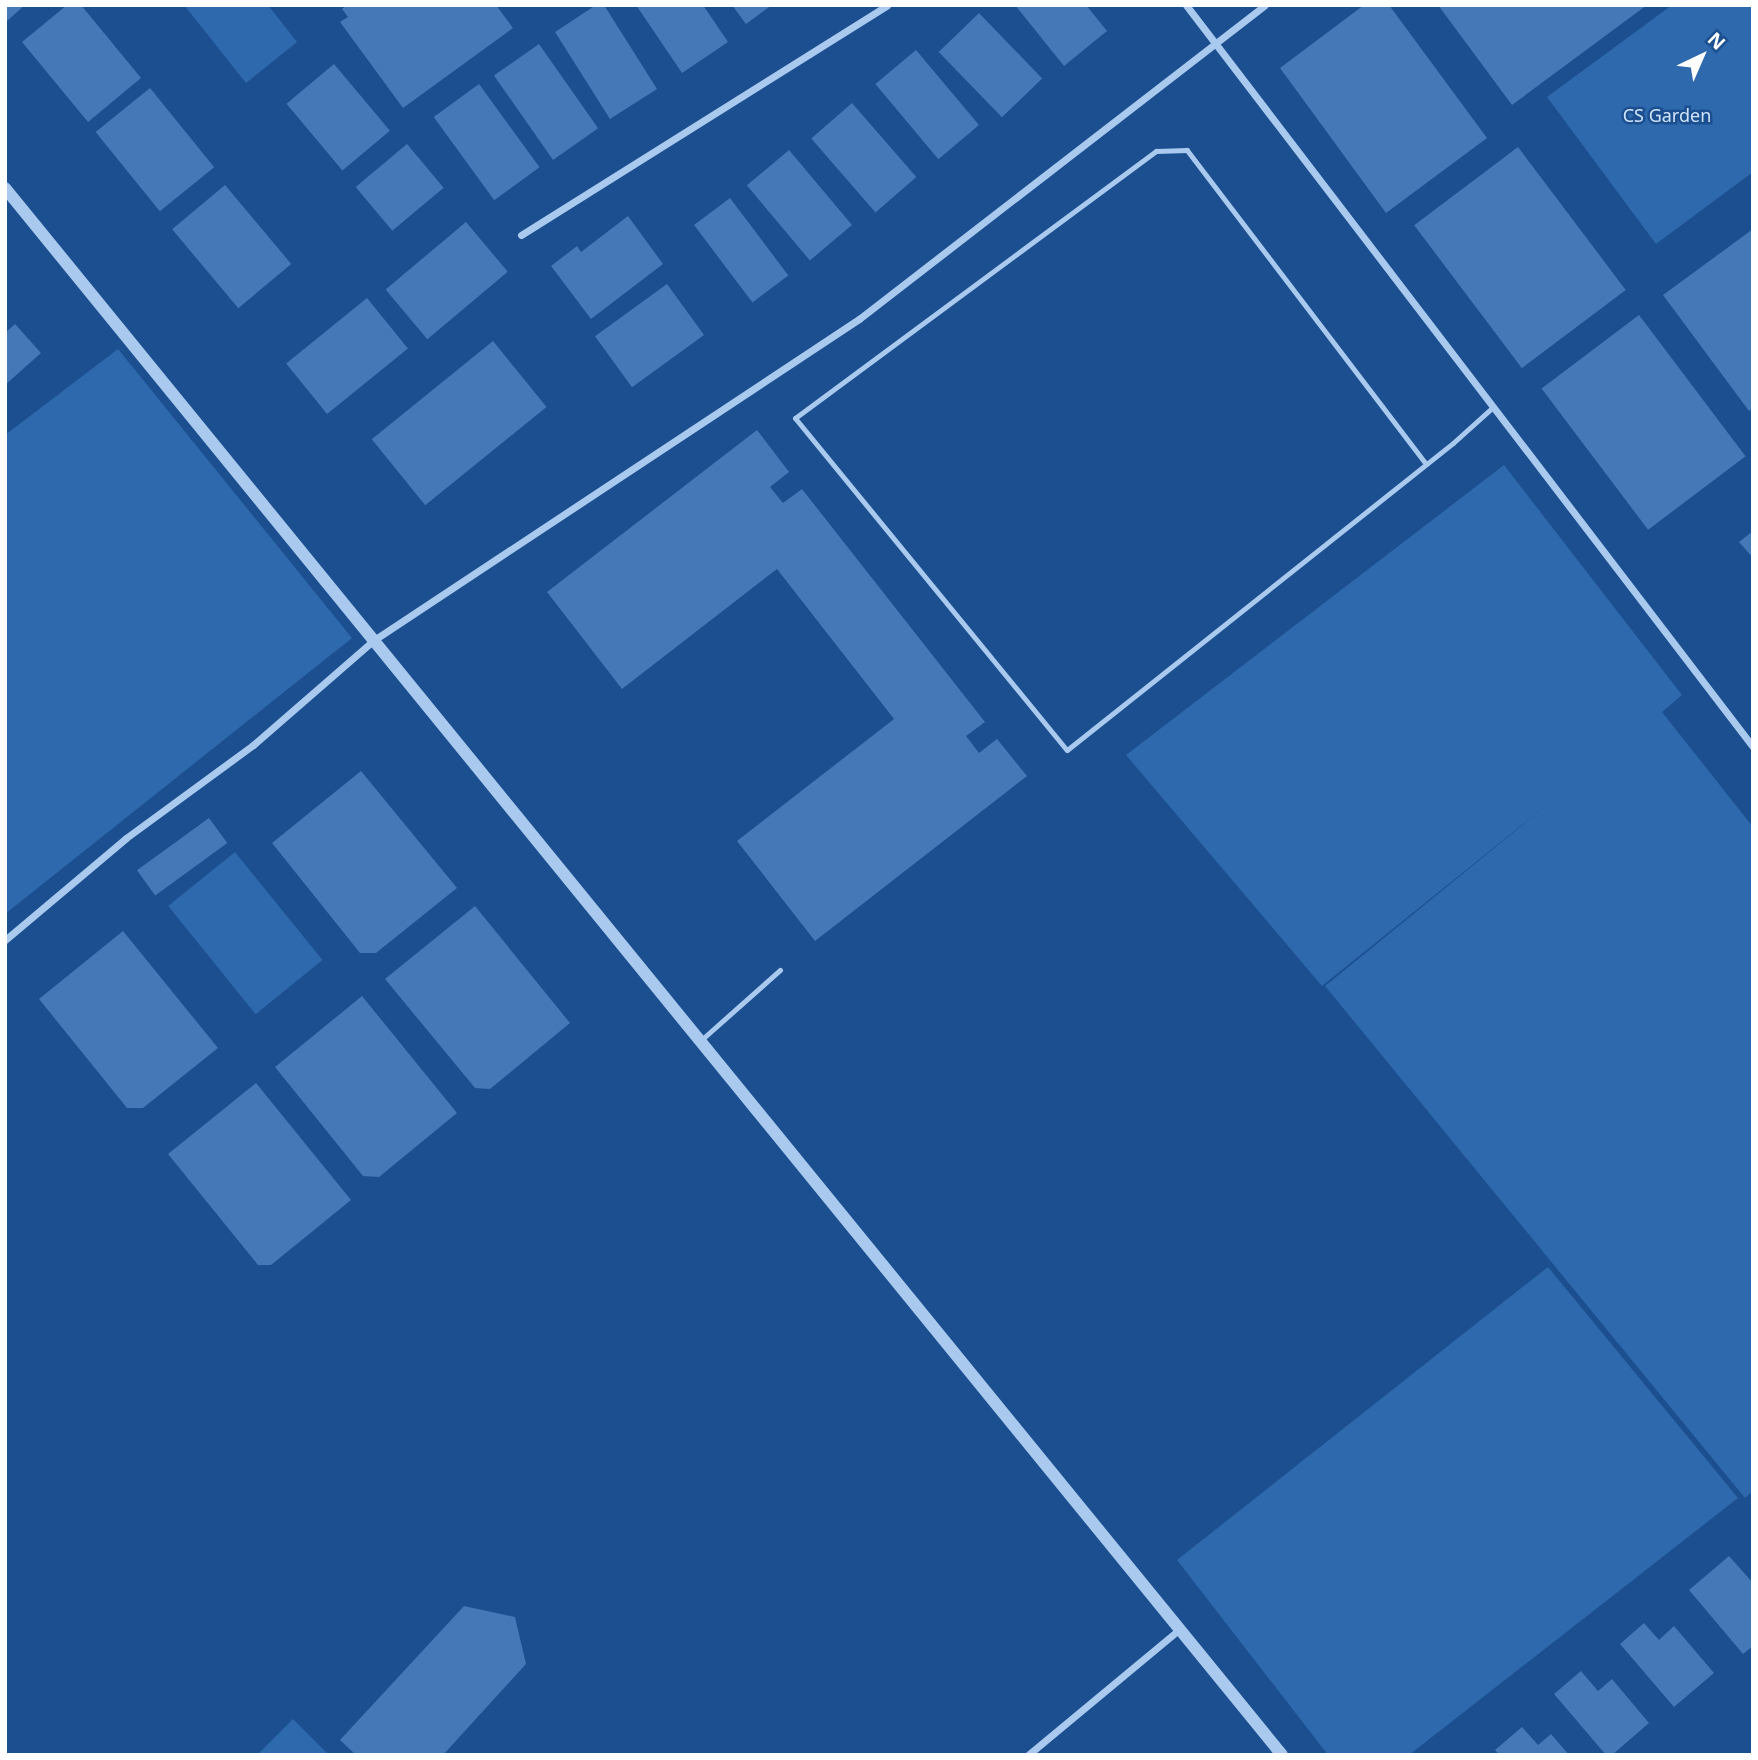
<!DOCTYPE html>
<html>
<head>
<meta charset="utf-8">
<style>
	body { margin:0 }
	#map { position:relative; width:1758px; height:1760px; overflow:hidden; background:#1b4f8f; font-family:"Noto Sans",sans-serif }
	div>[style] { position:absolute }
	[style*='--x'] { left:calc(var(--x)*1px); top:calc(var(--y)*1px); width:calc(var(--w)*1px); rotate:calc(var(--a)*1deg) }
	.green>* { inset:0; background:#2e69ad; transform-origin:0 0 }
	.building>* { inset:0; background:#4478b7; transform-origin:0 0 }
	.service>* { height:5px; margin:-2.5px; padding:0 2.5px; transform-origin:2.5px; border-radius:2.5px; background:#a9c9ee }
	.minor>* { height:7px; margin:-3.5px; padding:0 3.5px; transform-origin:3.5px; border-radius:3.5px; background:#a9c9ee }
	.tertiary>* { height:12px; margin:-6px; padding:0 6px; transform-origin:6px; border-radius:6px; background:#a9c9ee }
	span { translate:-50% -50%; white-space:nowrap; text-align:center; line-height:1.15; -webkit-text-stroke:5px #1b4f8f; paint-order:stroke }
	.park-label { font-size:18px; color:#cfe3fa }
	.frame { position:absolute; inset:0; border:7px solid #fff; pointer-events:none }
	.north { position:absolute; left:1667px; top:21px; width:70px; height:70px; -webkit-text-stroke:5px #1b4f8f; paint-order:stroke; rotate:44deg; font-size:19px; font-weight:700; line-height:28px; text-align:center; color:#fff }
	.north::after { content:''; display:block; margin:auto; width:24px; height:32px; background:#fff; clip-path:polygon(50% 0,100% 100%,50% 72%,0 100%) }
</style>
</head>
<body>
<div id="map">
	<div class="green">
		<div style="clip-path:polygon(184px 5px,268px 5px,297px 42px,246px 83px)"></div>
		<div style="clip-path:polygon(1672px 5px,1753px 5px,1753px 172px,1656px 244px,1547px 97px)"></div>
		<div style="clip-path:polygon(118px 349px,352px 638px,5px 914px,5px 435px)"></div>
		<div style="clip-path:polygon(1504px 465px,1682px 695px,1662px 712px,1753px 827px,1753px 1491px,1745px 1498px,1325px 986px,1563px 792px,1322px 986px,1126px 755px)"></div>
		<div style="left:235px;top:852px;width:139px;height:86px;rotate:51deg"></div>
		<div style="clip-path:polygon(1548px 1267px,1738px 1498px,1409px 1755px,1328px 1755px,1177px 1560px)"></div>
		<div style="clip-path:polygon(293px 1719px,329px 1755px,257px 1755px)"></div>
	</div>
	<div class="building">
		<div style="clip-path:polygon(5px 5px,25px 5px,7px 21px)"></div>
		<div style="clip-path:polygon(67px 5px,81px 5px,141px 78px,88px 122px,22px 42px)"></div>
		<div style="clip-path:polygon(347px 5px,496px 5px,513px 28px,403px 108px,340px 22px,348px 17px,342px 9px)"></div>
		<div style="clip-path:polygon(596px 5px,604px 5px,657px 89px,610px 119px,555px 32px)"></div>
		<div style="clip-path:polygon(636px 5px,703px 5px,728px 42px,682px 73px)"></div>
		<div style="clip-path:polygon(732px 5px,772px 5px,746px 24px)"></div>
		<div style="clip-path:polygon(1015px 5px,1086px 5px,1107px 31px,1064px 66px)"></div>
		<div style="clip-path:polygon(1364px 5px,1389px 5px,1487px 138px,1386px 213px,1280px 68px)"></div>
		<div style="clip-path:polygon(1438px 5px,1647px 5px,1512px 105px)"></div>
		<div style="left:979px;top:13px;width:91px;height:56px;rotate:46deg"></div>
		<div style="left:539px;top:44px;width:103px;height:55px;rotate:55deg"></div>
		<div style="left:916px;top:50px;width:98px;height:53px;rotate:50deg"></div>
		<div style="left:334px;top:64px;width:87px;height:62px;rotate:50deg"></div>
		<div style="left:479px;top:84px;width:103px;height:56px;rotate:54deg"></div>
		<div style="left:150px;top:88px;width:102px;height:70px;rotate:51deg"></div>
		<div style="left:852px;top:103px;width:98px;height:54px;rotate:49deg"></div>
		<div style="left:407px;top:144px;width:57px;height:67px;rotate:50deg"></div>
		<div style="left:1518px;top:147px;width:179px;height:130px;rotate:53deg"></div>
		<div style="left:789px;top:150px;width:98px;height:55px;rotate:50deg"></div>
		<div style="left:225px;top:185px;width:103px;height:69px;rotate:50deg"></div>
		<div style="left:730px;top:198px;width:97px;height:45px;rotate:53deg"></div>
		<div style="clip-path:polygon(628px 216px,663px 264px,591px 319px,551px 266px,577px 246px,581px 252px)"></div>
		<div style="left:466px;top:222px;width:65px;height:105px;rotate:50deg"></div>
		<div style="clip-path:polygon(1753px 229px,1753px 408px,1749px 411px,1663px 295px)"></div>
		<div style="left:667px;top:284px;width:63px;height:89px;rotate:54deg"></div>
		<div style="left:367px;top:298px;width:65px;height:104px;rotate:51deg"></div>
		<div style="left:1639px;top:315px;width:177px;height:122px;rotate:53deg"></div>
		<div style="clip-path:polygon(15px 324px,41px 353px,5px 385px,5px 333px)"></div>
		<div style="left:493px;top:341px;width:85px;height:156px;rotate:51deg"></div>
		<div style="clip-path:polygon(757px 430px,789px 472px,770px 487px,783px 503px,802px 489px,985px 722px,966px 736px,979px 753px,997px 739px,1027px 776px,815px 941px,737px 841px,894px 719px,777px 569px,622px 689px,547px 592px)"></div>
		<div style="clip-path:polygon(1753px 531px,1753px 558px,1739px 542px)"></div>
		<div style="clip-path:polygon(361px 771px,457px 888px,376px 953px,360px 953px,272px 843px)"></div>
		<div style="left:209px;top:818px;width:31px;height:89px;rotate:54deg"></div>
		<div style="clip-path:polygon(475px 906px,570px 1023px,490px 1089px,475px 1088px,385px 979px)"></div>
		<div style="clip-path:polygon(123px 931px,218px 1048px,143px 1108px,127px 1108px,39px 999px)"></div>
		<div style="clip-path:polygon(362px 996px,457px 1113px,379px 1177px,363px 1176px,275px 1067px)"></div>
		<div style="clip-path:polygon(256px 1083px,351px 1200px,271px 1265px,258px 1265px,168px 1154px)"></div>
		<div style="clip-path:polygon(1729px 1556px,1753px 1583px,1753px 1646px,1743px 1654px,1689px 1590px)"></div>
		<div style="clip-path:polygon(464px 1606px,515px 1617px,526px 1664px,443px 1755px,356px 1755px,340px 1740px)"></div>
		<div style="clip-path:polygon(1644px 1623px,1659px 1640px,1674px 1626px,1714px 1673px,1674px 1707px,1620px 1644px)"></div>
		<div style="clip-path:polygon(1581px 1671px,1598px 1691px,1612px 1679px,1649px 1723px,1612px 1755px,1606px 1755px,1554px 1694px)"></div>
		<div style="clip-path:polygon(1522px 1727px,1538px 1745px,1551px 1734px,1569px 1755px,1500px 1755px,1495px 1750px)"></div>
	</div>
	<div class="service">
		<div style="--x:1426;--y:464;--w:395;--a:-127.3"></div>
		<div style="--x:1187;--y:150;--w:31;--a:178"></div>
		<div style="--x:1156;--y:151;--w:449;--a:143.5"></div>
		<div style="--x:795;--y:418;--w:429;--a:50.7"></div>
		<div style="--x:1067;--y:750;--w:493;--a:-38.5"></div>
		<div style="--x:1453;--y:443;--w:54;--a:-42"></div>
		<div style="--x:700;--y:1041;--w:107;--a:-41.6"></div>
	</div>
	<div class="minor">
		<div style="--x:1186;--y:5;--w:934;--a:52.61"></div>
		<div style="--x:521;--y:235;--w:432;--a:-32.1"></div>
		<div style="--x:5;--y:940;--w:158;--a:-40.1"></div>
		<div style="--x:126;--y:838;--w:157;--a:-36.2"></div>
		<div style="--x:253;--y:745;--w:160;--a:-41"></div>
		<div style="--x:374;--y:640;--w:582;--a:-33.5"></div>
		<div style="--x:859;--y:319;--w:513;--a:-37.72"></div>
		<div style="--x:1028;--y:1755;--w:197;--a:-39.7"></div>
	</div>
	<div class="tertiary">
		<div style="--x:5;--y:188;--w:2021;--a:50.82"></div>
	</div>
	<div class="park-label">
		<span style="left:1667px;top:115px">CS Garden</span>
	</div>
	<div class="frame"></div>
	<div class="north">N</div>
</div>
</body>
</html>
